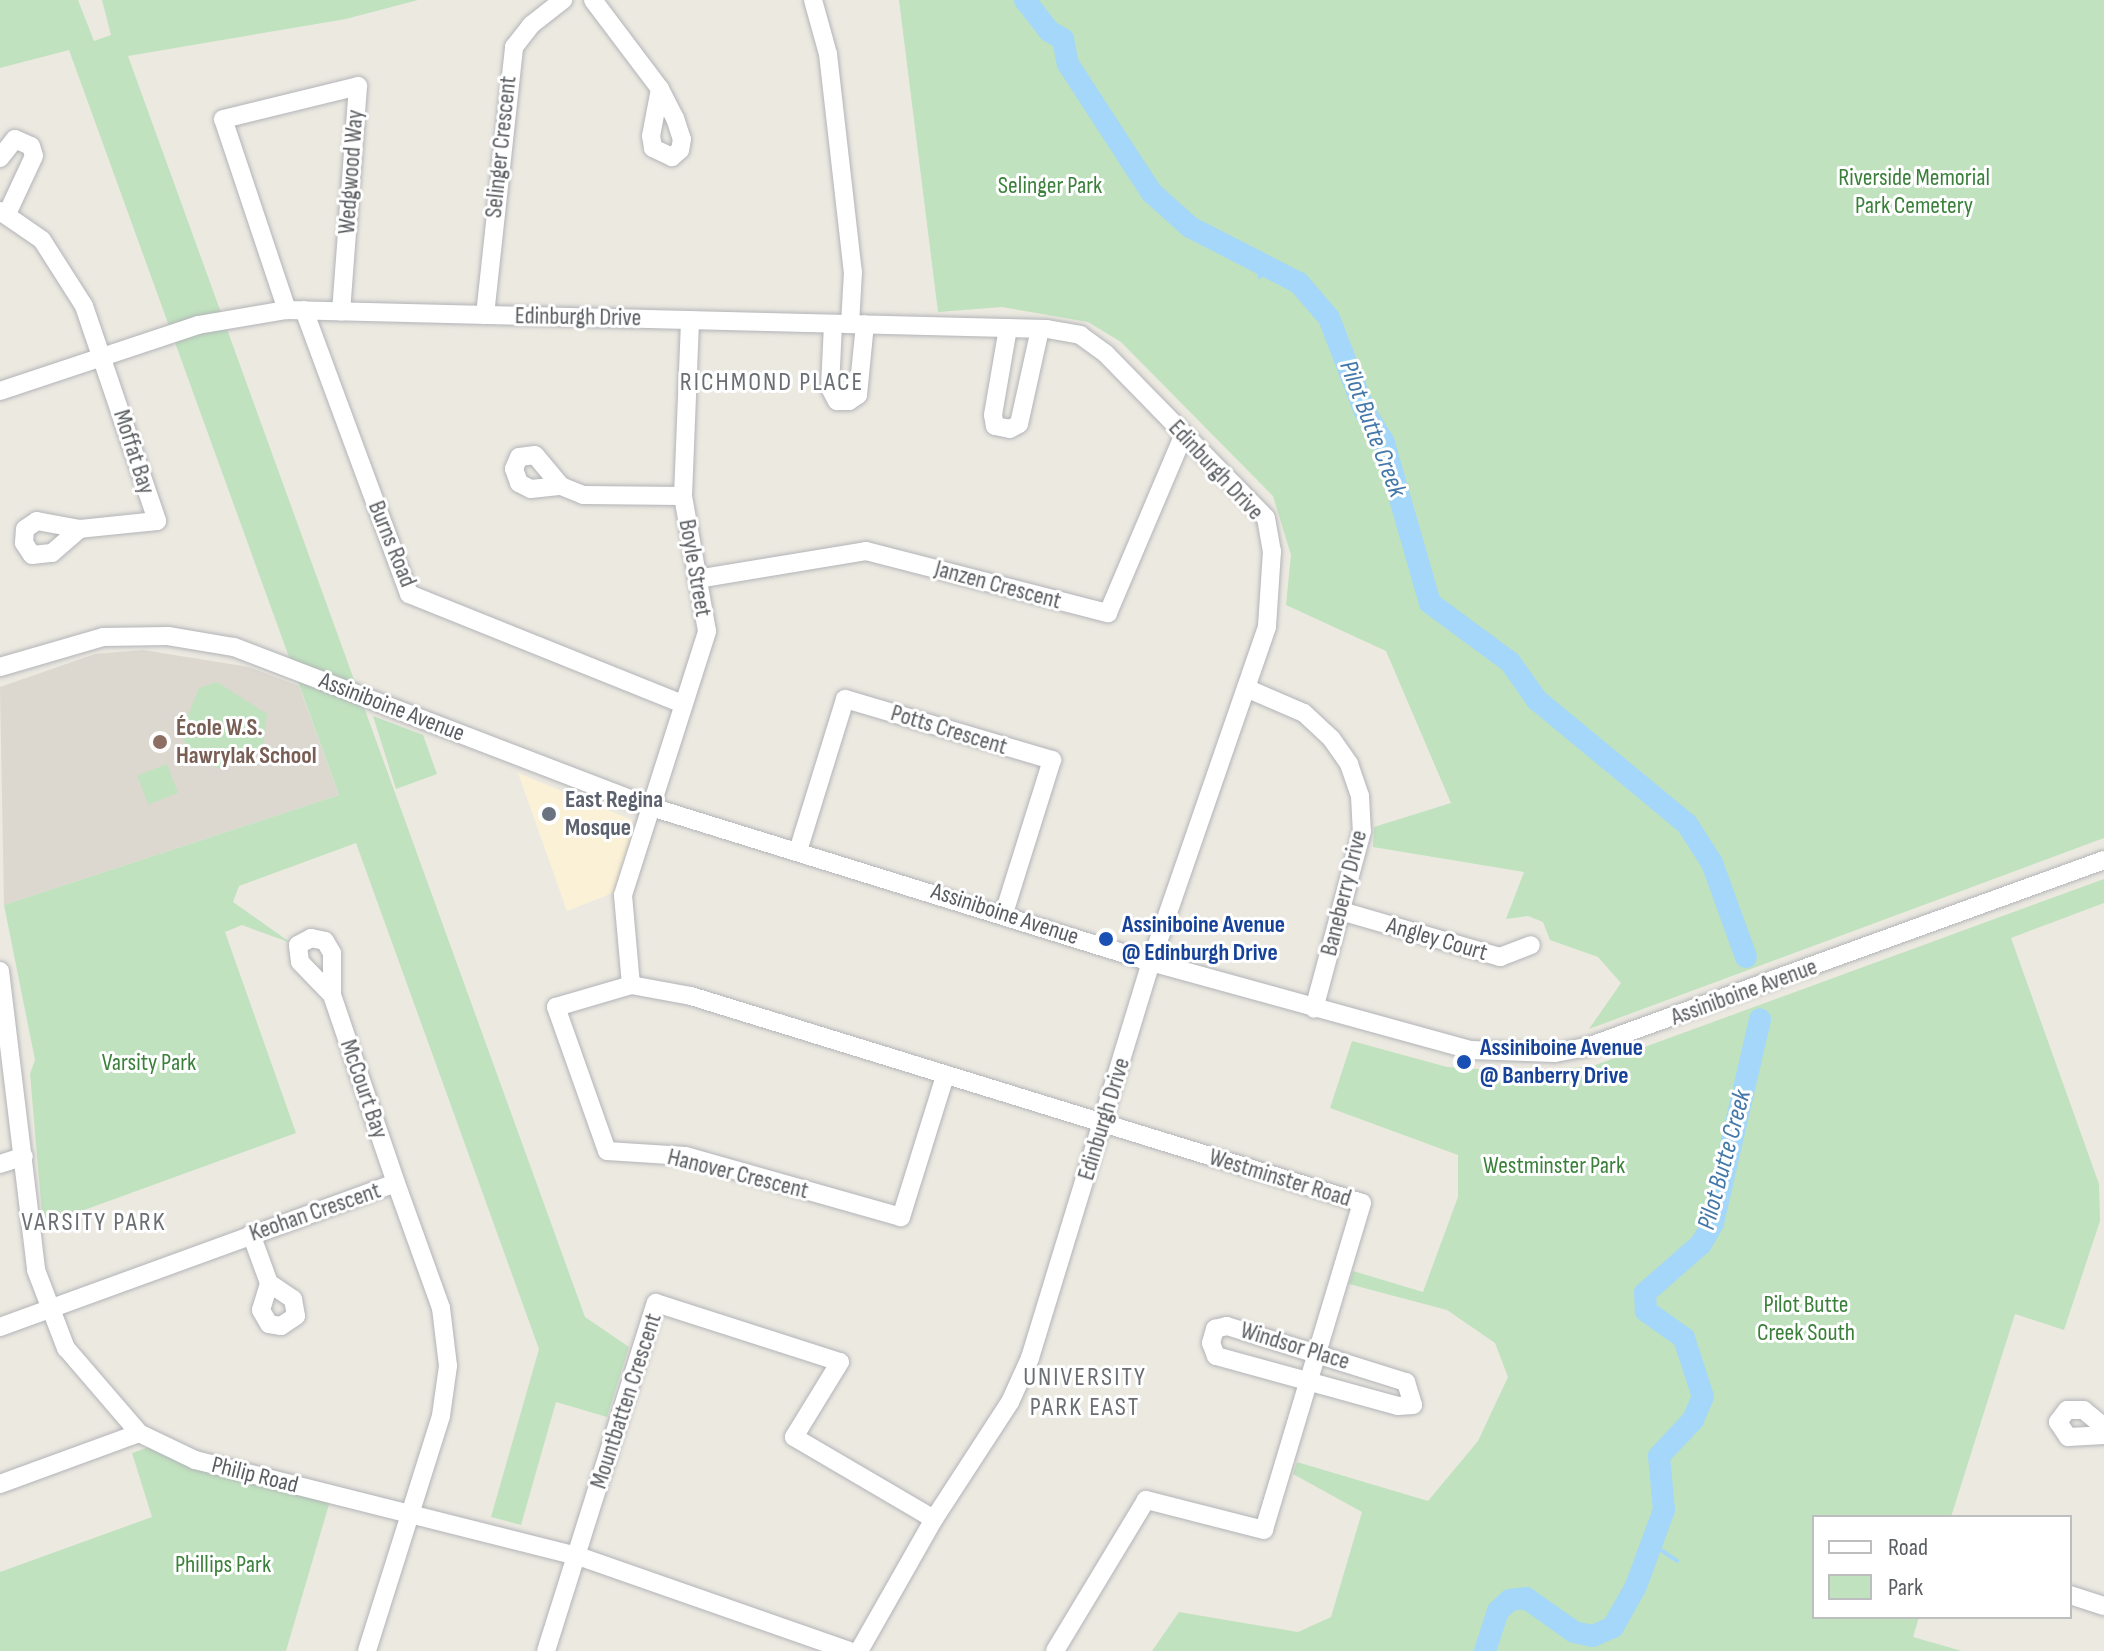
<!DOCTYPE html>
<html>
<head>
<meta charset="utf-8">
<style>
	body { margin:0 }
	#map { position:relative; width:2104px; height:1651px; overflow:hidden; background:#ece9e1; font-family:"Sofia Sans Condensed",sans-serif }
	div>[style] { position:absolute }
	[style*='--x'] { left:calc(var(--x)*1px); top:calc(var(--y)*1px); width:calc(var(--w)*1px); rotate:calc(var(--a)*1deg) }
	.commercial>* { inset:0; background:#fbf1d7 }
	.education>* { inset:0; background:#dcd8d0 }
	.green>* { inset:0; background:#c0e2bf; transform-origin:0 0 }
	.stream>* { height:4px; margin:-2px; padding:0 2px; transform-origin:2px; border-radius:2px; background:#a4d7f9 }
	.river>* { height:22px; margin:-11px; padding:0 11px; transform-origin:11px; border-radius:11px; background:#a4d7f9 }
	.roads { filter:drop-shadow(0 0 2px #b2b4b8) drop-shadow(0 0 2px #b2b4b8) }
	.minor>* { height:18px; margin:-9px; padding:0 9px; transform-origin:9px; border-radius:9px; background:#fff }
	.dots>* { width:22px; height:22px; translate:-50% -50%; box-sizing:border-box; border:4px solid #fff; border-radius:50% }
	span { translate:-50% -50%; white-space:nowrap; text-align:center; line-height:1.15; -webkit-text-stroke:6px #fff; paint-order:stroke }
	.street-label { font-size:24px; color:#5a5d61 }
	.park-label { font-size:24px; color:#3a803a }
	.education-label { font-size:24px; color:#785e54; font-weight:700 }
	.left { translate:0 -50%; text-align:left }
	.worship-label { font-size:24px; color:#5b616d; font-weight:700 }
	.transit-label { font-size:24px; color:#164399; font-weight:700 }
	.neighbourhood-label { font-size:26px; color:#6b6f73; letter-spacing:2px }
	.water-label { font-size:26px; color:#4378a9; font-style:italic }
	.legend { position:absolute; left:1812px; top:1515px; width:260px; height:104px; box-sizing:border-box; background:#fff; border:2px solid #bdbec0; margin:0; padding:10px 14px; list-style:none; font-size:24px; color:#5a5d61 }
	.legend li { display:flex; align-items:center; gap:16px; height:40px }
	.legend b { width:40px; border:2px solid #bdbec0 }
</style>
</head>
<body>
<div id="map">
	<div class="commercial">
		<div style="clip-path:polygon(518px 773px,632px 820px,635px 831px,615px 892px,567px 911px)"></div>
	</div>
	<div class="education">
		<div style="clip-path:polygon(143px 650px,249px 667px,299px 686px,339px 795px,4px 905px,0 687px,95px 654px)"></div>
	</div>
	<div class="green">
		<div style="clip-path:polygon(0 0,78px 0,94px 41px,111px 35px,102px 0,418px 0,346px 19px,128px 56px,585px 1317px,629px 1347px,607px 1417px,556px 1402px,521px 1525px,491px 1517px,539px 1349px,356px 843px,239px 886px,233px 902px,291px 943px,242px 925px,225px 932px,296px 1133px,43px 1225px,30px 1074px,35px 1060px,4px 905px,339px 795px,69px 50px,0 68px)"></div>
		<div style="clip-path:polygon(899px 0,2104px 0,2104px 838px,1589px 1029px,1621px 983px,1598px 957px,1550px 940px,1543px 922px,1528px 916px,1506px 919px,1524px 872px,1373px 847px,1374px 827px,1451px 803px,1386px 651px,1286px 605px,1291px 555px,1273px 496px,1121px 342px,1088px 322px,1002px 307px,938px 312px)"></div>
		<div style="clip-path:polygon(217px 682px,267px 714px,264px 742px,255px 755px,218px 768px,200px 762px,180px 735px,199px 688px)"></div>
		<div style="clip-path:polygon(373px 716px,423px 735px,437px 774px,396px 789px)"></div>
		<div style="left:167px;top:764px;width:31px;height:32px;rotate:69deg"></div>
		<div style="clip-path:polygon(2104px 879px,2104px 903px,2011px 938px,2099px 1184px,2100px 1221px,2064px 1330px,2015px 1314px,1951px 1517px,1814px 1517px,1814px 1617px,1919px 1617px,1913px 1637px,1962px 1651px,1152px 1651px,1179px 1612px,1298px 1632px,1331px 1617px,1362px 1512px,1293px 1474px,1297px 1462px,1428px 1501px,1478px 1441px,1508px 1377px,1495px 1343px,1447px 1310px,1349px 1284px,1353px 1271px,1423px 1292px,1458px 1197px,1458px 1155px,1330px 1108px,1352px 1041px,1447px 1067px,1510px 1071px,1590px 1067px)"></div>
		<div style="clip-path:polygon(152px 1446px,330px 1501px,286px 1651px,0 1651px,0 1572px,152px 1517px,132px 1453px)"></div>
	</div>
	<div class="stream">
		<div style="--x:1260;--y:262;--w:15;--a:90"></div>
		<div style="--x:1657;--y:1534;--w:14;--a:86"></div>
		<div style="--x:1658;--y:1548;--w:23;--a:34"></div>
	</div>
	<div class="river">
		<div style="--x:1025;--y:0;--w:39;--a:52"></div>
		<div style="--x:1049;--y:31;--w:16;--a:30"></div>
		<div style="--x:1063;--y:39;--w:25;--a:79"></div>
		<div style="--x:1068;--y:64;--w:153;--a:57"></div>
		<div style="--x:1151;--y:192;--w:52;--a:41.9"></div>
		<div style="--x:1190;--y:227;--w:123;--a:27.2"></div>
		<div style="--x:1299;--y:283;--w:46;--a:49.4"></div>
		<div style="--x:1329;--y:318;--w:101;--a:69"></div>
		<div style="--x:1365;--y:412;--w:36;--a:58"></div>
		<div style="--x:1384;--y:443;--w:166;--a:74"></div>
		<div style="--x:1430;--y:603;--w:99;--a:36.4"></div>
		<div style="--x:1510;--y:662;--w:47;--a:54.6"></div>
		<div style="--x:1537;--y:700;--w:195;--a:39.6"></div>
		<div style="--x:1687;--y:824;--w:46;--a:57.3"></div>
		<div style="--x:1712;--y:863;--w:100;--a:70.1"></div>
		<div style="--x:1485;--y:1651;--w:42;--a:-72"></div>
		<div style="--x:1498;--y:1611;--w:16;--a:-43"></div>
		<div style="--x:1510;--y:1600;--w:16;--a:-7"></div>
		<div style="--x:1526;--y:1598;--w:59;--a:35.3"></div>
		<div style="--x:1574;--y:1632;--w:19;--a:12"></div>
		<div style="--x:1593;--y:1636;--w:22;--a:-24"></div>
		<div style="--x:1613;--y:1627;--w:47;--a:-60.7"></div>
		<div style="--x:1636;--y:1586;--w:81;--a:-69.8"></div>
		<div style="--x:1664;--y:1510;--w:54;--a:-95.3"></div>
		<div style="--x:1659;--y:1456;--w:50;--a:-46.6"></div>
		<div style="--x:1693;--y:1420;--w:25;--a:-67"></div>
		<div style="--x:1703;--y:1397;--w:62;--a:-107.9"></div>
		<div style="--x:1684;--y:1338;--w:47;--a:-144.6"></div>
		<div style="--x:1646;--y:1311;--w:18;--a:-93"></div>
		<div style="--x:1645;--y:1293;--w:74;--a:-41.2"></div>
		<div style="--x:1701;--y:1244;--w:24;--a:-60"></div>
		<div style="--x:1713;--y:1223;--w:209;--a:-77"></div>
	</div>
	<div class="roads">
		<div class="minor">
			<div style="--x:593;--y:0;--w:111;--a:53"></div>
			<div style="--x:660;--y:89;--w:33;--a:63"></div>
			<div style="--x:675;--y:118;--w:22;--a:72"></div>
			<div style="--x:682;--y:139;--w:11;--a:100"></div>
			<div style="--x:680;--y:150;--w:11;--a:139"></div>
			<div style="--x:672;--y:157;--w:21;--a:-155"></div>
			<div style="--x:653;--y:148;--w:12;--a:-99"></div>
			<div style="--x:651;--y:136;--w:48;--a:-79.2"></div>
			<div style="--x:813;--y:0;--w:56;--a:74.5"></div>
			<div style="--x:828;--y:54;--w:219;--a:83.5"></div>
			<div style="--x:853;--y:272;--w:52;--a:93.3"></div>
			<div style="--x:0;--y:158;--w:24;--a:-52"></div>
			<div style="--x:15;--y:139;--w:17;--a:24"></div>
			<div style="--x:31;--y:146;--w:10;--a:73"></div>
			<div style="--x:34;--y:156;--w:64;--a:115"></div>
			<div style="--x:0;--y:211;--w:51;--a:34.6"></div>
			<div style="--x:42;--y:240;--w:78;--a:57.5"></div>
			<div style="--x:84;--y:306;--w:227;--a:71.2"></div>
			<div style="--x:157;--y:521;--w:77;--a:174.1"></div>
			<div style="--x:80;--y:529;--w:44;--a:-169.5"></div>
			<div style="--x:37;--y:521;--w:14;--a:146"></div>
			<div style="--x:25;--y:529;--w:14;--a:94"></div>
			<div style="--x:24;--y:543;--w:14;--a:56"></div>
			<div style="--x:32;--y:555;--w:20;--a:-6"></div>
			<div style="--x:52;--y:553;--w:37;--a:-41"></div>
			<div style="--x:287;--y:310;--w:201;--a:-108.5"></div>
			<div style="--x:223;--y:119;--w:139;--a:-13.7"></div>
			<div style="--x:358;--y:86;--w:226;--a:94.3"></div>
			<div style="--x:304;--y:310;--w:303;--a:69.7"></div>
			<div style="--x:409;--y:594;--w:294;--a:21.9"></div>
			<div style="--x:485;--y:315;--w:270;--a:-83.8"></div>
			<div style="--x:514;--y:47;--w:28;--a:-52"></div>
			<div style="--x:531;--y:25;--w:41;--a:-38"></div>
			<div style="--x:833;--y:324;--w:64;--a:92.7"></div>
			<div style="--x:830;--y:388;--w:15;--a:62"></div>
			<div style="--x:837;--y:401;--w:12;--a:0"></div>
			<div style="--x:849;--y:401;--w:11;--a:-34"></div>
			<div style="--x:858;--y:395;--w:71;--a:-84.4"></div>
			<div style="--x:1008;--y:328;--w:88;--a:99.8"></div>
			<div style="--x:993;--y:415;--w:11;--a:80"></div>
			<div style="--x:995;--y:426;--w:15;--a:11"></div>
			<div style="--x:1010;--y:429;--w:10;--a:-29"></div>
			<div style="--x:1019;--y:424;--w:97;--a:-77.5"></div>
			<div style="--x:0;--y:391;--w:209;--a:-18.4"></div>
			<div style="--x:198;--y:325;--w:90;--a:-9.6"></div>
			<div style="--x:287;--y:310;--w:760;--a:1.43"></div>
			<div style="--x:1047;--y:329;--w:34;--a:10"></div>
			<div style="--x:1080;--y:335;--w:32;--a:36"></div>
			<div style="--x:1106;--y:354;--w:229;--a:45.7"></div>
			<div style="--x:1266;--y:518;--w:34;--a:80"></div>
			<div style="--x:1272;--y:551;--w:76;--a:93.8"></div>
			<div style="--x:1267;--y:627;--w:355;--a:109.1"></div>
			<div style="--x:1151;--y:962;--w:414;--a:107"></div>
			<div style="--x:1030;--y:1358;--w:48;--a:114.4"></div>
			<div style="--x:1010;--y:1402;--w:140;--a:123"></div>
			<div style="--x:934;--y:1519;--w:152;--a:119.6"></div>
			<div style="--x:561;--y:486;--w:40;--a:-130"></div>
			<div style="--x:535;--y:455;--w:16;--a:173"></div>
			<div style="--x:519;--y:457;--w:13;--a:113"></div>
			<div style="--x:514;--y:469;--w:15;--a:70"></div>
			<div style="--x:519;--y:483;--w:13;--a:27"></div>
			<div style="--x:531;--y:489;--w:30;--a:-6"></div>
			<div style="--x:561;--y:486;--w:24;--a:22"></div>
			<div style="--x:583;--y:495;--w:100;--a:0.6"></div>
			<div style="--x:697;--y:579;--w:171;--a:-9.4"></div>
			<div style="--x:866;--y:551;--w:250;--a:14.4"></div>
			<div style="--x:1108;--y:613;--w:194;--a:-67"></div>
			<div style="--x:0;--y:667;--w:107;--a:-16.2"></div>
			<div style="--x:103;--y:637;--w:65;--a:-0.9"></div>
			<div style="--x:168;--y:636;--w:67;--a:9.5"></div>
			<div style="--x:234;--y:647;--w:443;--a:21"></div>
			<div style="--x:648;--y:806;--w:527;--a:17.23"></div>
			<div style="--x:1151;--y:962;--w:332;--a:15.4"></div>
			<div style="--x:1471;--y:1050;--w:84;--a:2"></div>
			<div style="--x:1555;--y:1053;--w:36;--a:-11"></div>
			<div style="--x:1590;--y:1046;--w:547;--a:-19.89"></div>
			<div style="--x:1246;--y:688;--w:63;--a:23.3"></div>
			<div style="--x:1304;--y:713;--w:37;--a:43"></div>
			<div style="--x:1331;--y:738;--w:32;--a:55"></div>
			<div style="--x:1349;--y:764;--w:34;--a:71"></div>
			<div style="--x:1360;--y:796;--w:35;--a:87"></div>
			<div style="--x:1362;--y:831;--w:184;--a:105.1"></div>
			<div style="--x:798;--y:851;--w:159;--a:-72.8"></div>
			<div style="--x:845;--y:699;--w:216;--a:16.4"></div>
			<div style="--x:1052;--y:760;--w:160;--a:107.4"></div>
			<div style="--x:1341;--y:911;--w:166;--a:16.1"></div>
			<div style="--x:1500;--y:957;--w:33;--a:-21"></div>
			<div style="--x:0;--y:971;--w:301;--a:83.1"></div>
			<div style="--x:36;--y:1270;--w:84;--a:69"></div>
			<div style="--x:66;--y:1348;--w:112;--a:49.3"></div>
			<div style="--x:139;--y:1433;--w:62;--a:25.7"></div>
			<div style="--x:195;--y:1460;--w:395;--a:14.1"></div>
			<div style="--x:578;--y:1556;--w:287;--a:19.3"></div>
			<div style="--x:631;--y:985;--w:90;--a:-95.1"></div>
			<div style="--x:623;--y:895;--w:277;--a:-72.3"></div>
			<div style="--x:707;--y:631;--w:137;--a:-100.1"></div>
			<div style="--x:683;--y:496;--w:176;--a:-87.7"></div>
			<div style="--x:332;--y:995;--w:46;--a:-134.1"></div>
			<div style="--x:300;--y:962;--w:17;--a:-97"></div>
			<div style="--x:298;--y:945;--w:15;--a:-28"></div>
			<div style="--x:311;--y:938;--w:14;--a:12"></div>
			<div style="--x:325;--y:941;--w:14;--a:60"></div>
			<div style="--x:332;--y:953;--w:42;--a:90"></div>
			<div style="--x:332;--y:995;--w:199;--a:71.2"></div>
			<div style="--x:945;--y:1076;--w:148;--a:107.3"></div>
			<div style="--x:901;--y:1217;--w:224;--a:-164.2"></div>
			<div style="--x:685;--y:1156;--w:78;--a:-176.3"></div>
			<div style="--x:607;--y:1151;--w:153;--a:-109.5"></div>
			<div style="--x:556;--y:1007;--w:78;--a:-16.3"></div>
			<div style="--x:631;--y:985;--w:61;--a:10.4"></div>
			<div style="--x:691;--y:996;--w:702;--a:17.14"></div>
			<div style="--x:1362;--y:1203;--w:341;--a:106.7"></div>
			<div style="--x:1264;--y:1530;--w:122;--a:-165.7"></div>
			<div style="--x:1146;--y:1500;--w:176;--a:121.1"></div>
			<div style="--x:0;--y:1164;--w:25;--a:-18"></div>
			<div style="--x:251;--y:1234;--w:52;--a:69.8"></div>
			<div style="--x:269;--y:1283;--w:29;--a:34"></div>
			<div style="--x:293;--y:1299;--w:17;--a:80"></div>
			<div style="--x:296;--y:1316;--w:18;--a:146"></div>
			<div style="--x:281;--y:1326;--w:12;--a:-171"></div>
			<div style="--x:269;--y:1324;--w:16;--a:-120"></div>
			<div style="--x:261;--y:1310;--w:28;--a:-73"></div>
			<div style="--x:1227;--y:1326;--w:188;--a:17.4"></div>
			<div style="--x:1406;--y:1382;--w:24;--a:73"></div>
			<div style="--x:1413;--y:1405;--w:15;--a:176"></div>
			<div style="--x:1398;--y:1406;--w:189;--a:-164.6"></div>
			<div style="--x:1216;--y:1356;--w:14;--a:-111"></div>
			<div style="--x:1211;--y:1343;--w:15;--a:-74"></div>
			<div style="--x:1215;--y:1329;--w:12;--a:-14"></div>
			<div style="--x:0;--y:1327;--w:421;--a:-20"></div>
			<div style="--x:396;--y:1183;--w:133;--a:70.2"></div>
			<div style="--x:441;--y:1308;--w:58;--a:83.1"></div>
			<div style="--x:448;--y:1366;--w:50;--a:98"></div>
			<div style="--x:441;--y:1416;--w:246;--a:107.5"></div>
			<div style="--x:2104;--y:1427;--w:26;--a:-140"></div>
			<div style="--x:2084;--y:1410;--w:17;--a:180"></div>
			<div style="--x:2067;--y:1410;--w:15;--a:127"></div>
			<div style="--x:2058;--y:1422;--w:18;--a:56"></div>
			<div style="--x:2068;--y:1437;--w:36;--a:-3"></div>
			<div style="--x:0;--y:1484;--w:148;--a:-20.1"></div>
			<div style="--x:2070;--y:1595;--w:36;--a:18"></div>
			<div style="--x:546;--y:1651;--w:365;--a:-72.5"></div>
			<div style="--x:656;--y:1303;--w:193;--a:17.8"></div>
			<div style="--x:840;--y:1362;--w:88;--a:121.5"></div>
			<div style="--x:794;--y:1437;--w:162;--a:30.4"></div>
		</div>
	</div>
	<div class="dots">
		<div style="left:160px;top:742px;background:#8d6e63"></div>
		<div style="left:549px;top:814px;background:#6b7280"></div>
		<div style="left:1106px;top:939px;background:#1a4fb4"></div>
		<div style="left:1464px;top:1062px;background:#1a4fb4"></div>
	</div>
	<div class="street-label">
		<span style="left:501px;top:147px;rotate:-84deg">Selinger Crescent</span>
		<span style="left:351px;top:172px;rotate:-86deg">Wedgwood Way</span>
		<span style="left:578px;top:317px;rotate:1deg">Edinburgh Drive</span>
		<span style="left:134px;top:452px;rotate:72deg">Moffat Bay</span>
		<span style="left:1216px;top:470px;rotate:47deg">Edinburgh Drive</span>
		<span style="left:392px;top:544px;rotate:68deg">Burns Road</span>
		<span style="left:695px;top:568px;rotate:80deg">Boyle Street</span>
		<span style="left:998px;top:585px;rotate:15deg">Janzen Crescent</span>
		<span style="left:392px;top:707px;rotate:21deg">Assiniboine Avenue</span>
		<span style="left:949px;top:730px;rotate:17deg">Potts Crescent</span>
		<span style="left:1344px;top:893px;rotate:-76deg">Baneberry Drive</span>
		<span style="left:1005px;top:914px;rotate:18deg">Assiniboine Avenue</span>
		<span style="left:1437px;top:939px;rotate:16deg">Angley Court</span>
		<span style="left:1744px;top:992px;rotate:-20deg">Assiniboine Avenue</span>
		<span style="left:364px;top:1089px;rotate:71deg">McCourt Bay</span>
		<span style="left:1104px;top:1119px;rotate:-73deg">Edinburgh Drive</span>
		<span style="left:738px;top:1174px;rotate:14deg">Hanover Crescent</span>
		<span style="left:1280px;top:1178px;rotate:17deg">Westminster Road</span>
		<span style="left:315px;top:1212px;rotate:-19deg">Keohan Crescent</span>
		<span style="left:1295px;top:1346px;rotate:17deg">Windsor Place</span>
		<span style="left:626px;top:1401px;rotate:-72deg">Mountbatten Crescent</span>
		<span style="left:255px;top:1475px;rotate:14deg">Philip Road</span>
	</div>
	<div class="park-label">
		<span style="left:1914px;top:192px">Riverside Memorial<br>Park Cemetery</span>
		<span style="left:1050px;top:186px">Selinger Park</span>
		<span style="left:149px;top:1063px">Varsity Park</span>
		<span style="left:1554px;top:1166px">Westminster Park</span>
		<span style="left:1806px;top:1319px">Pilot Butte<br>Creek South</span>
		<span style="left:223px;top:1565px">Phillips Park</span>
	</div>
	<div class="education-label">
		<span class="left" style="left:176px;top:742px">École W.S.<br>Hawrylak School</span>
	</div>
	<div class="worship-label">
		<span class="left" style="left:565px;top:814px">East Regina<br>Mosque</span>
	</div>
	<div class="transit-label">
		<span class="left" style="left:1122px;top:939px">Assiniboine Avenue<br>@ Edinburgh Drive</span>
		<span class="left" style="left:1480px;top:1062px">Assiniboine Avenue<br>@ Banberry Drive</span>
	</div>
	<div class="neighbourhood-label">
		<span style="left:772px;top:383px">RICHMOND PLACE</span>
		<span style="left:94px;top:1223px">VARSITY PARK</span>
		<span style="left:1085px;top:1393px">UNIVERSITY<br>PARK EAST</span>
	</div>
	<div class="water-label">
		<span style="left:1372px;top:429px;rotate:69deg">Pilot Butte Creek</span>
		<span style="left:1725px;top:1160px;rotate:-75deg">Pilot Butte Creek</span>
	</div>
	<ul class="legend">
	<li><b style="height:10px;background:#fff"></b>Road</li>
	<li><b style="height:22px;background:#c0e2bf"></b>Park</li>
	</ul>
</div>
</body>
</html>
